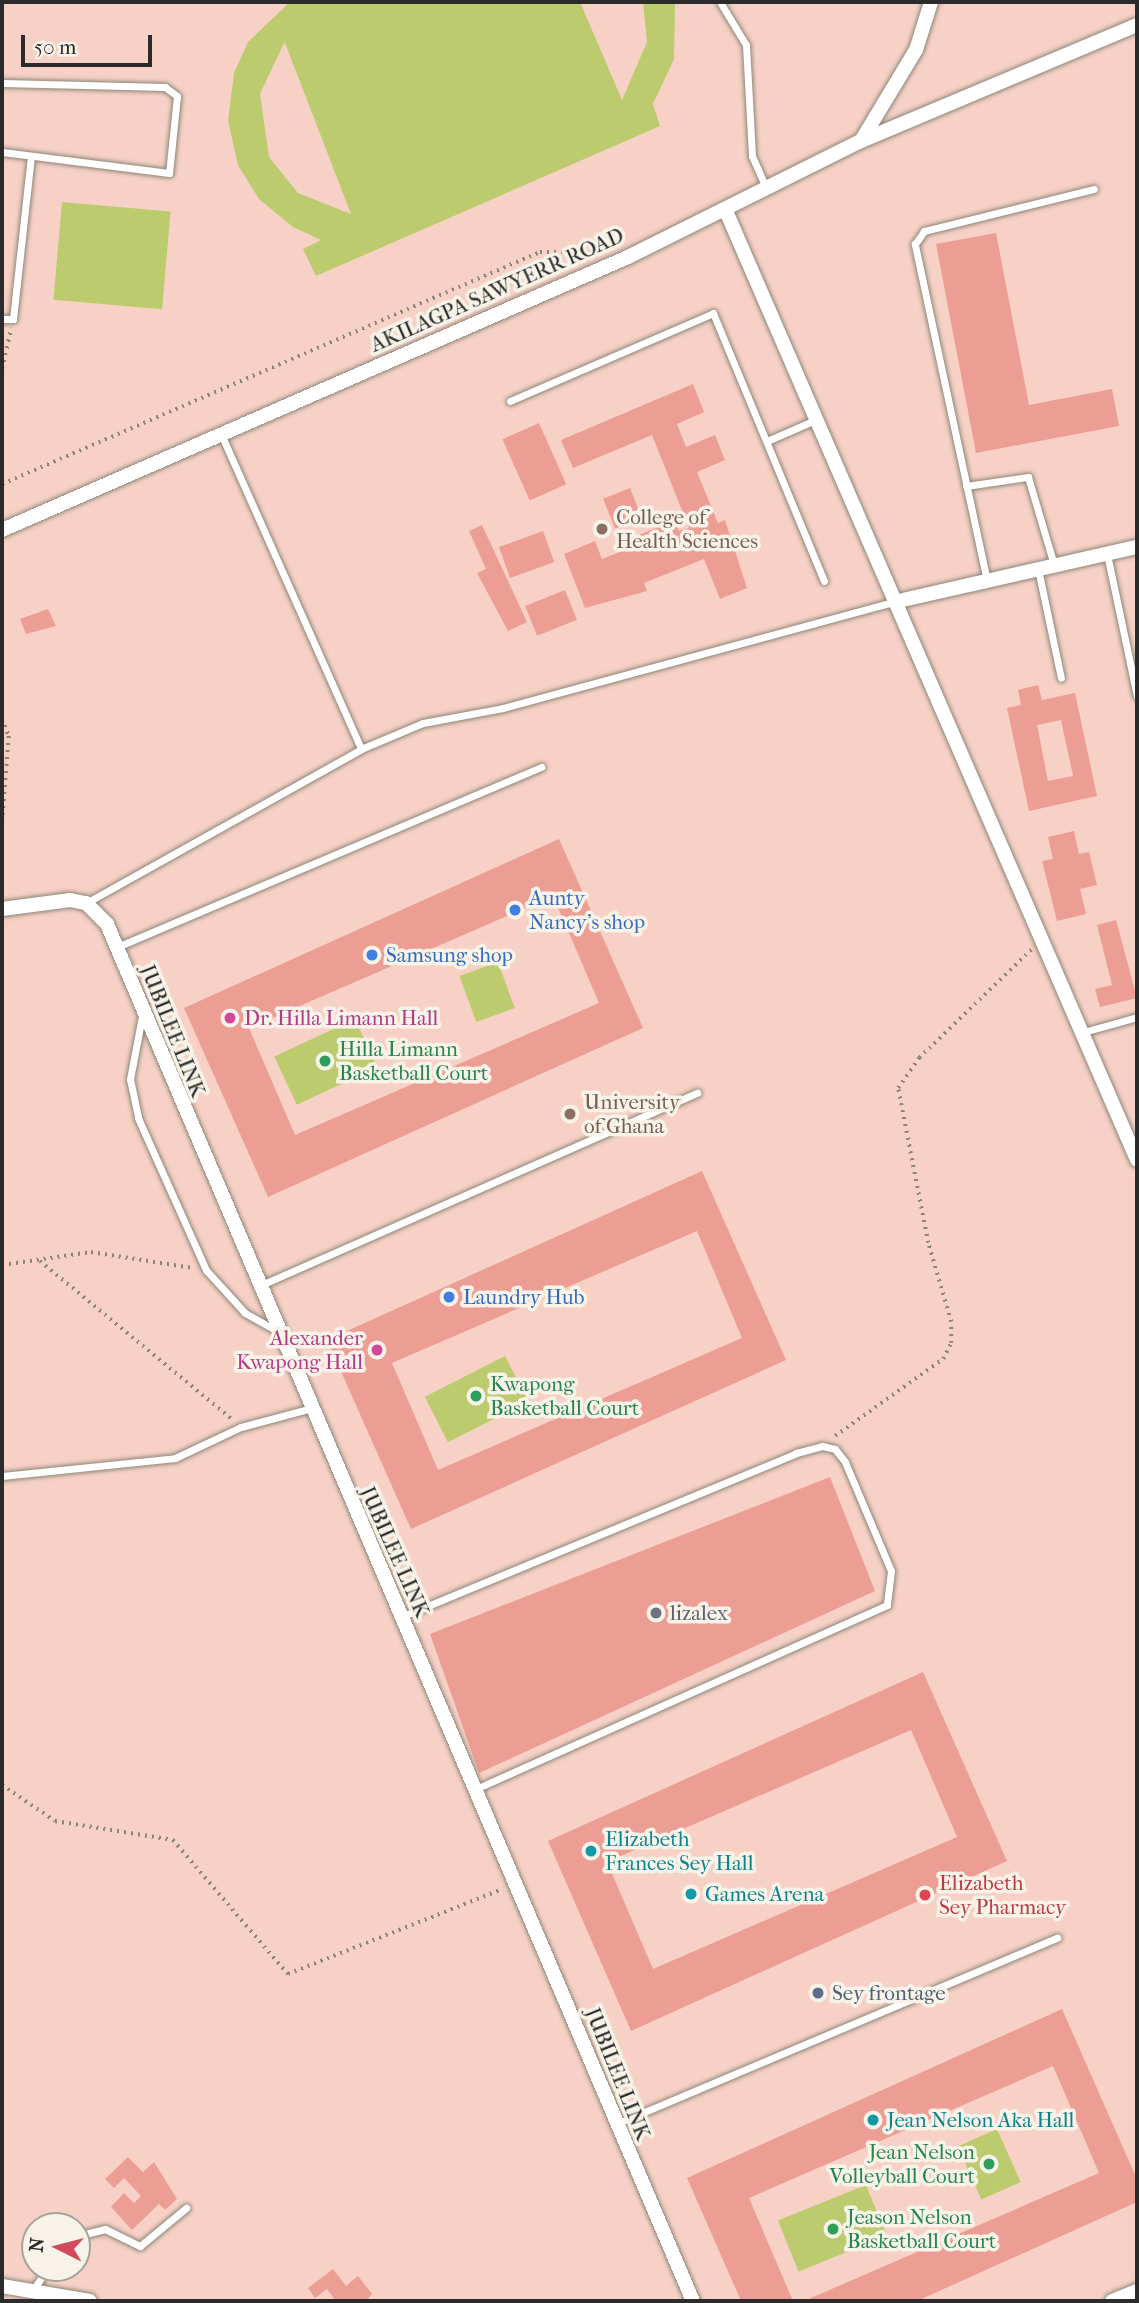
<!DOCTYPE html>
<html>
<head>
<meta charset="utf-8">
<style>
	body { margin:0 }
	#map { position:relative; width:1139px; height:2303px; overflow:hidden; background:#efe2c4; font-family:"IM FELL French Canon",serif }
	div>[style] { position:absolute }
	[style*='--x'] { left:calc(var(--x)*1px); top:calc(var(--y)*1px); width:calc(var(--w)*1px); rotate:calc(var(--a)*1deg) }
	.built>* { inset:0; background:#f7d1c6 }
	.green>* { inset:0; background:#bccb6d; transform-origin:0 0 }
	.building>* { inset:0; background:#ec9e95; transform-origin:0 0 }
	.path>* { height:3.5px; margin-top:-1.75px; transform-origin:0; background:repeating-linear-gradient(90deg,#8d8678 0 2px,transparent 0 7px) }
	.roads { filter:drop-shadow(0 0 2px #8d8678) drop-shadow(0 0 2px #8d8678) }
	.lane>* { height:7px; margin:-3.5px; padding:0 3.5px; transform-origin:3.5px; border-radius:3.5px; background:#fff }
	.street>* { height:14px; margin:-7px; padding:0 7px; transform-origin:7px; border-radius:7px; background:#fff }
	.dots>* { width:19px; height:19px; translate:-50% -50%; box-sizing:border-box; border:4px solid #f7f3e8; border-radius:50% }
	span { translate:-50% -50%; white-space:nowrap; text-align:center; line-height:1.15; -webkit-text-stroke:7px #f7f3e8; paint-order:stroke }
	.street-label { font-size:21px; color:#2b2b2b }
	.education-label { font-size:21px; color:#785e54 }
	.left { translate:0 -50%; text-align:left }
	.shop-label { font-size:21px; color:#366cbe }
	.hotel-label { font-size:21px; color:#b23c85 }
	.right { translate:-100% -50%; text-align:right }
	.leisure-label { font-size:21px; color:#27864d }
	.worship-label { font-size:21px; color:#5b616d }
	.culture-label { font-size:21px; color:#0d838f }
	.health-label { font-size:21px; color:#be3a42 }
	.service-label { font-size:21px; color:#4e5e75 }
	.frame { position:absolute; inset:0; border:4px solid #2b2b2b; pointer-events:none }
	.north { position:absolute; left:21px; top:2212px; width:70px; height:70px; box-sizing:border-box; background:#f7f3e8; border:2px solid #a5a39c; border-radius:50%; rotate:276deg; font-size:19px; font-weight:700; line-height:28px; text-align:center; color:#2b2b2b }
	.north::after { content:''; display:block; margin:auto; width:24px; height:32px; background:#d1495b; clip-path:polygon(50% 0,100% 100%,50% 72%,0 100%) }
	.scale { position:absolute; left:21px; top:35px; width:131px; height:32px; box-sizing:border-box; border:4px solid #2b2b2b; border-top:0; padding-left:9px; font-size:21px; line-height:24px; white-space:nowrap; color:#2b2b2b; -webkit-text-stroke:5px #f7f3e8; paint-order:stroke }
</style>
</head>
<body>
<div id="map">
	<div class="built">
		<div style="clip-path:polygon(evenodd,2px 2px,1137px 2px,1137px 2301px,2px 2301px,2px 2px,35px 2226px,77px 2226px,77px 2268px,35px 2268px,35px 2226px)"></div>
	</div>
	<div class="green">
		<div style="clip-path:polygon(evenodd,290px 2px,580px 2px,622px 100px,647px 42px,643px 2px,675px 2px,674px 59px,653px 104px,660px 126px,316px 276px,303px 249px,321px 240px,293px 227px,259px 199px,238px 165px,228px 121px,234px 73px,248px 42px,290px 2px,284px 43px,285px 43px,351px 214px,298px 193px,269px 157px,260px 94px,284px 43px)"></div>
		<div style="left:62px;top:202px;width:109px;height:98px;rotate:5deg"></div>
		<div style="left:498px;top:962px;width:49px;height:41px;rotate:70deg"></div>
		<div style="left:355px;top:1019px;width:53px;height:89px;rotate:65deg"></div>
		<div style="left:505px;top:1356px;width:51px;height:90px;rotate:63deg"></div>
		<div style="left:997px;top:2129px;width:58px;height:43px;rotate:66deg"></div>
		<div style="left:866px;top:2185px;width:55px;height:95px;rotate:68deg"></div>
	</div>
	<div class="building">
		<div style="clip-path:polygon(996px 233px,1029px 405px,1112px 389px,1119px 426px,976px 453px,936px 244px)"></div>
		<div style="clip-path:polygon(693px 384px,704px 412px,677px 424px,686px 447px,715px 435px,725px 460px,697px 472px,718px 523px,725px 520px,747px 588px,720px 599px,704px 559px,644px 583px,647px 591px,585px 608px,564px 554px,595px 541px,602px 559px,633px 547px,629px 539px,675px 520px,679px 531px,689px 528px,652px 435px,573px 468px,561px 440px)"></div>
		<div style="left:539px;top:423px;width:67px;height:40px;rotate:66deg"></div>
		<div style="left:630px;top:488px;width:32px;height:29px;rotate:68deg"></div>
		<div style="clip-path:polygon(482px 525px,527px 622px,508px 631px,477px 573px,486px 569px,469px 531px)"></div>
		<div style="left:543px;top:531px;width:33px;height:47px;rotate:70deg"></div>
		<div style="left:565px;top:590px;width:32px;height:43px;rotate:68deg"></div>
		<div style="clip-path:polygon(48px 609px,56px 626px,26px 634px,20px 619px)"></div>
		<div style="clip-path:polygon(evenodd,1038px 685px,1042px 700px,1075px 693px,1097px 796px,1029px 811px,1007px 708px,1021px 705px,1018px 690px,1038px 685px,1061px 720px,1073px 776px,1048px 781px,1037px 725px,1061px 720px)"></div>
		<div style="clip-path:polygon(1074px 831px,1079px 854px,1089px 852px,1097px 885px,1080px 889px,1086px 914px,1057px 921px,1042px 861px,1053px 859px,1048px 837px)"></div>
		<div style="clip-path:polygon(evenodd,559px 839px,643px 1028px,268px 1197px,184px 1008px,559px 839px,553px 896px,599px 1003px,295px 1135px,249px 1028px,553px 896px)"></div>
		<div style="clip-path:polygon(1116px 920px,1137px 998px,1100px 1007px,1095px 989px,1112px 985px,1097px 925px)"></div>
		<div style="clip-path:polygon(evenodd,702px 1171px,786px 1360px,411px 1529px,327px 1340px,702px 1171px,697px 1231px,742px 1338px,438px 1470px,392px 1363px,697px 1231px)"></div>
		<div style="clip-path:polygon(830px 1477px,875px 1591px,479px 1773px,430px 1634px)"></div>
		<div style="clip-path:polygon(evenodd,923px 1672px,1007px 1861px,631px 2031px,548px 1841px,923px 1672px,911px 1730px,957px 1837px,653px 1969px,607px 1862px,911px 1730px)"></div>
		<div style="clip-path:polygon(1062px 2009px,1137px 2179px,1137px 2202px,917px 2301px,804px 2301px,1099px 2173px,1053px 2066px,749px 2198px,793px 2301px,741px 2301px,687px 2178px)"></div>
		<div style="clip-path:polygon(128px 2157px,143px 2172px,154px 2162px,177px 2199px,165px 2210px,159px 2204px,132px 2230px,111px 2207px,124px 2193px,134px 2203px,141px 2196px,124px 2178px,114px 2188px,105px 2179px)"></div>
		<div style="clip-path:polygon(333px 2269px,346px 2286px,358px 2276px,372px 2294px,366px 2301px,336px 2301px,327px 2289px,315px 2298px,308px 2288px)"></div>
	</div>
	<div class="path">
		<div style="--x:2;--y:369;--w:42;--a:-77.6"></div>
		<div style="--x:2;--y:484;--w:586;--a:-23.33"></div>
		<div style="--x:540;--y:252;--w:58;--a:0"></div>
		<div style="--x:2;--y:719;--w:18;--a:68"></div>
		<div style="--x:9;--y:736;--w:91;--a:94.4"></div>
		<div style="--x:40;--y:1261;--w:249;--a:39.5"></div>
		<div style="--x:2;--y:1265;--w:90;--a:-8.3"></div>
		<div style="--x:91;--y:1252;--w:103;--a:8.9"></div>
		<div style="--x:835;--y:1436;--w:133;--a:-35.5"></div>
		<div style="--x:943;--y:1359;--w:18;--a:-63"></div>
		<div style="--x:951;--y:1343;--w:21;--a:-90"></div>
		<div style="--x:951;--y:1322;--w:82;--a:-106.2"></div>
		<div style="--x:928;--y:1243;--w:158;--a:-101"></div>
		<div style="--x:898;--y:1088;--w:37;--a:-55"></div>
		<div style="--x:919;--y:1058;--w:156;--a:-44"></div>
		<div style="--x:2;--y:1785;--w:64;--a:34.2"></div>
		<div style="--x:55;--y:1821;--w:120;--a:9.1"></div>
		<div style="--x:173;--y:1840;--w:177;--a:49.4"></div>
		<div style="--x:288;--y:1974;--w:231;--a:-21.6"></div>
	</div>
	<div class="roads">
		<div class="lane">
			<div style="--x:720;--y:2;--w:50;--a:58.8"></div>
			<div style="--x:746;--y:45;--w:111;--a:86.9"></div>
			<div style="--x:752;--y:156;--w:37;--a:66"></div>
			<div style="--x:2;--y:83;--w:163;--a:1.4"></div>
			<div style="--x:165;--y:87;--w:15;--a:37"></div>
			<div style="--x:177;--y:96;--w:77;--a:95.9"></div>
			<div style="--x:169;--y:173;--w:168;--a:-172.8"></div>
			<div style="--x:2;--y:319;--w:11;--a:0"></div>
			<div style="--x:13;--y:319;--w:164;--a:-83.7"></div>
			<div style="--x:510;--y:401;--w:221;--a:-23.4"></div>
			<div style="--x:713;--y:313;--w:290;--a:67.5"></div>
			<div style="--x:221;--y:434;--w:345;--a:66"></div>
			<div style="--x:767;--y:441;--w:52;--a:-23.6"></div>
			<div style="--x:966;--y:486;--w:63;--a:-8.3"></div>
			<div style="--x:1028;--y:477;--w:92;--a:73.5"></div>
			<div style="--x:1107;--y:554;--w:145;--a:78.1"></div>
			<div style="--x:1038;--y:569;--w:111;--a:78.1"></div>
			<div style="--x:987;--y:581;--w:345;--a:-102.1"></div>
			<div style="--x:915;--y:244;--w:16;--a:-55"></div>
			<div style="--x:924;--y:231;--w:175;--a:-13.9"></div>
			<div style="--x:86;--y:903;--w:315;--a:-29.2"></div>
			<div style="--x:361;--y:749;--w:67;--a:-22.8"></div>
			<div style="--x:423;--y:723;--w:81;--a:-10.6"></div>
			<div style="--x:503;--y:708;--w:405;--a:-15.2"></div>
			<div style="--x:117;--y:947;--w:461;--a:-23"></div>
			<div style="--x:143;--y:1011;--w:69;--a:100.8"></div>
			<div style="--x:130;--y:1079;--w:40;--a:78"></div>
			<div style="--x:138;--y:1118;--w:167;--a:65.9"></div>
			<div style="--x:206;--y:1270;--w:58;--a:47.8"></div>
			<div style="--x:245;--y:1313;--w:37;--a:29"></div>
			<div style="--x:1080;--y:1033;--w:59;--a:-15.7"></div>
			<div style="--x:259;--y:1286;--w:479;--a:-23.8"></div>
			<div style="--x:2;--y:1476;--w:174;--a:-5.9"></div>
			<div style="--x:175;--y:1458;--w:73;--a:-25.2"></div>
			<div style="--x:241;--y:1427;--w:69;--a:-15"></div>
			<div style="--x:401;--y:1617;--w:428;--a:-22.5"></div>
			<div style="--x:796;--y:1453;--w:27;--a:-15"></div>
			<div style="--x:822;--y:1446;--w:13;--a:13"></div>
			<div style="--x:835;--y:1449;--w:16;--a:52"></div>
			<div style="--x:845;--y:1462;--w:118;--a:67.1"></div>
			<div style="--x:891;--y:1571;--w:34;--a:97"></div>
			<div style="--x:887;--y:1605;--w:451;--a:155.9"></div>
			<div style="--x:616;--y:2124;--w:479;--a:-22.9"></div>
			<div style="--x:77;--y:2236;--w:29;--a:-14"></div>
			<div style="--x:105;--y:2229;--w:39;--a:26"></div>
			<div style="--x:140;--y:2246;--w:60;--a:-39.6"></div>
			<div style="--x:33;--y:2290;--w:27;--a:-56"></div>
		</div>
		<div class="street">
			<div style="--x:861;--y:141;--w:299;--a:-22.8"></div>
			<div style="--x:726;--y:211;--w:1034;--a:66.58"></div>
			<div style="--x:2;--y:530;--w:683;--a:-23.56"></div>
			<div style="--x:628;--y:257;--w:260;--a:-26.5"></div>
			<div style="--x:861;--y:141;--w:106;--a:-58.9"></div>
			<div style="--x:916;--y:50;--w:50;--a:-72.6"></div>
			<div style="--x:894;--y:602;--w:249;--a:-12.8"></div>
			<div style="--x:2;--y:909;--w:69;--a:-7.5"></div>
			<div style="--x:70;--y:900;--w:16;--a:11"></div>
			<div style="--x:86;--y:903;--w:30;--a:45"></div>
			<div style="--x:107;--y:924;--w:1497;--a:66.95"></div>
			<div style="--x:2;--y:2286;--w:89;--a:9.7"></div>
			<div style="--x:1112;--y:2301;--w:27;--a:-22"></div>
		</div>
	</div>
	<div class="dots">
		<div style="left:602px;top:529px;background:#8d6e63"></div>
		<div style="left:515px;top:910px;background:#3f7fe0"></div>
		<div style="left:372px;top:955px;background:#3f7fe0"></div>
		<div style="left:230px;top:1018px;background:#d1479c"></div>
		<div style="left:325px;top:1061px;background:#2e9e5b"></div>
		<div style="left:570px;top:1114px;background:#8d6e63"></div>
		<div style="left:449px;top:1297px;background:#3f7fe0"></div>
		<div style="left:377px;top:1350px;background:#d1479c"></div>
		<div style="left:476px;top:1396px;background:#2e9e5b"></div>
		<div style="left:656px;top:1613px;background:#6b7280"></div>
		<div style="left:591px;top:1851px;background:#0f9aa8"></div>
		<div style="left:691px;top:1894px;background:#0f9aa8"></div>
		<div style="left:925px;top:1895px;background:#e0444e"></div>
		<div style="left:818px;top:1993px;background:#5c6f8a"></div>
		<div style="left:873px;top:2120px;background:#0f9aa8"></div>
		<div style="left:989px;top:2164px;background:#2e9e5b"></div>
		<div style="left:833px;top:2229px;background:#2e9e5b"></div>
	</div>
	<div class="street-label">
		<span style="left:497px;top:290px;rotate:-24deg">AKILAGPA SAWYERR ROAD</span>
		<span style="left:173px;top:1031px;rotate:68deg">JUBILEE LINK</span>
		<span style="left:395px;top:1552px;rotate:66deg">JUBILEE LINK</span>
		<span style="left:618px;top:2074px;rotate:68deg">JUBILEE LINK</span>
	</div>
	<div class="education-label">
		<span class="left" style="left:616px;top:529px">College of<br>Health Sciences</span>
		<span class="left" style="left:584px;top:1114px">University<br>of Ghana</span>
	</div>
	<div class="shop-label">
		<span class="left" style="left:529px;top:910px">Aunty<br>Nancy's shop</span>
		<span class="left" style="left:386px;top:955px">Samsung shop</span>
		<span class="left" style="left:463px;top:1297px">Laundry Hub</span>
	</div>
	<div class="hotel-label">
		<span class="left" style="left:244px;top:1018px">Dr. Hilla Limann Hall</span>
		<span class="right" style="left:363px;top:1350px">Alexander<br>Kwapong Hall</span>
	</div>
	<div class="leisure-label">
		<span class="left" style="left:339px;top:1061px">Hilla Limann<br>Basketball Court</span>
		<span class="left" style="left:490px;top:1396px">Kwapong<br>Basketball Court</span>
		<span class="right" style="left:975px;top:2164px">Jean Nelson<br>Volleyball Court</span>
		<span class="left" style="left:847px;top:2229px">Jeason Nelson<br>Basketball Court</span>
	</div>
	<div class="worship-label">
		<span class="left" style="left:670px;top:1613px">lizalex</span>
	</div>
	<div class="culture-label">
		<span class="left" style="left:605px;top:1851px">Elizabeth<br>Frances Sey Hall</span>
		<span class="left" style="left:705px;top:1894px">Games Arena</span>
		<span class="left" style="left:887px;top:2120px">Jean Nelson Aka Hall</span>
	</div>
	<div class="health-label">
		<span class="left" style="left:939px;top:1895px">Elizabeth<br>Sey Pharmacy</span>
	</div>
	<div class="service-label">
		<span class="left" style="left:832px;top:1993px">Sey frontage</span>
	</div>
	<div class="frame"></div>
	<div class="north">N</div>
	<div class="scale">50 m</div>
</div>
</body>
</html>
